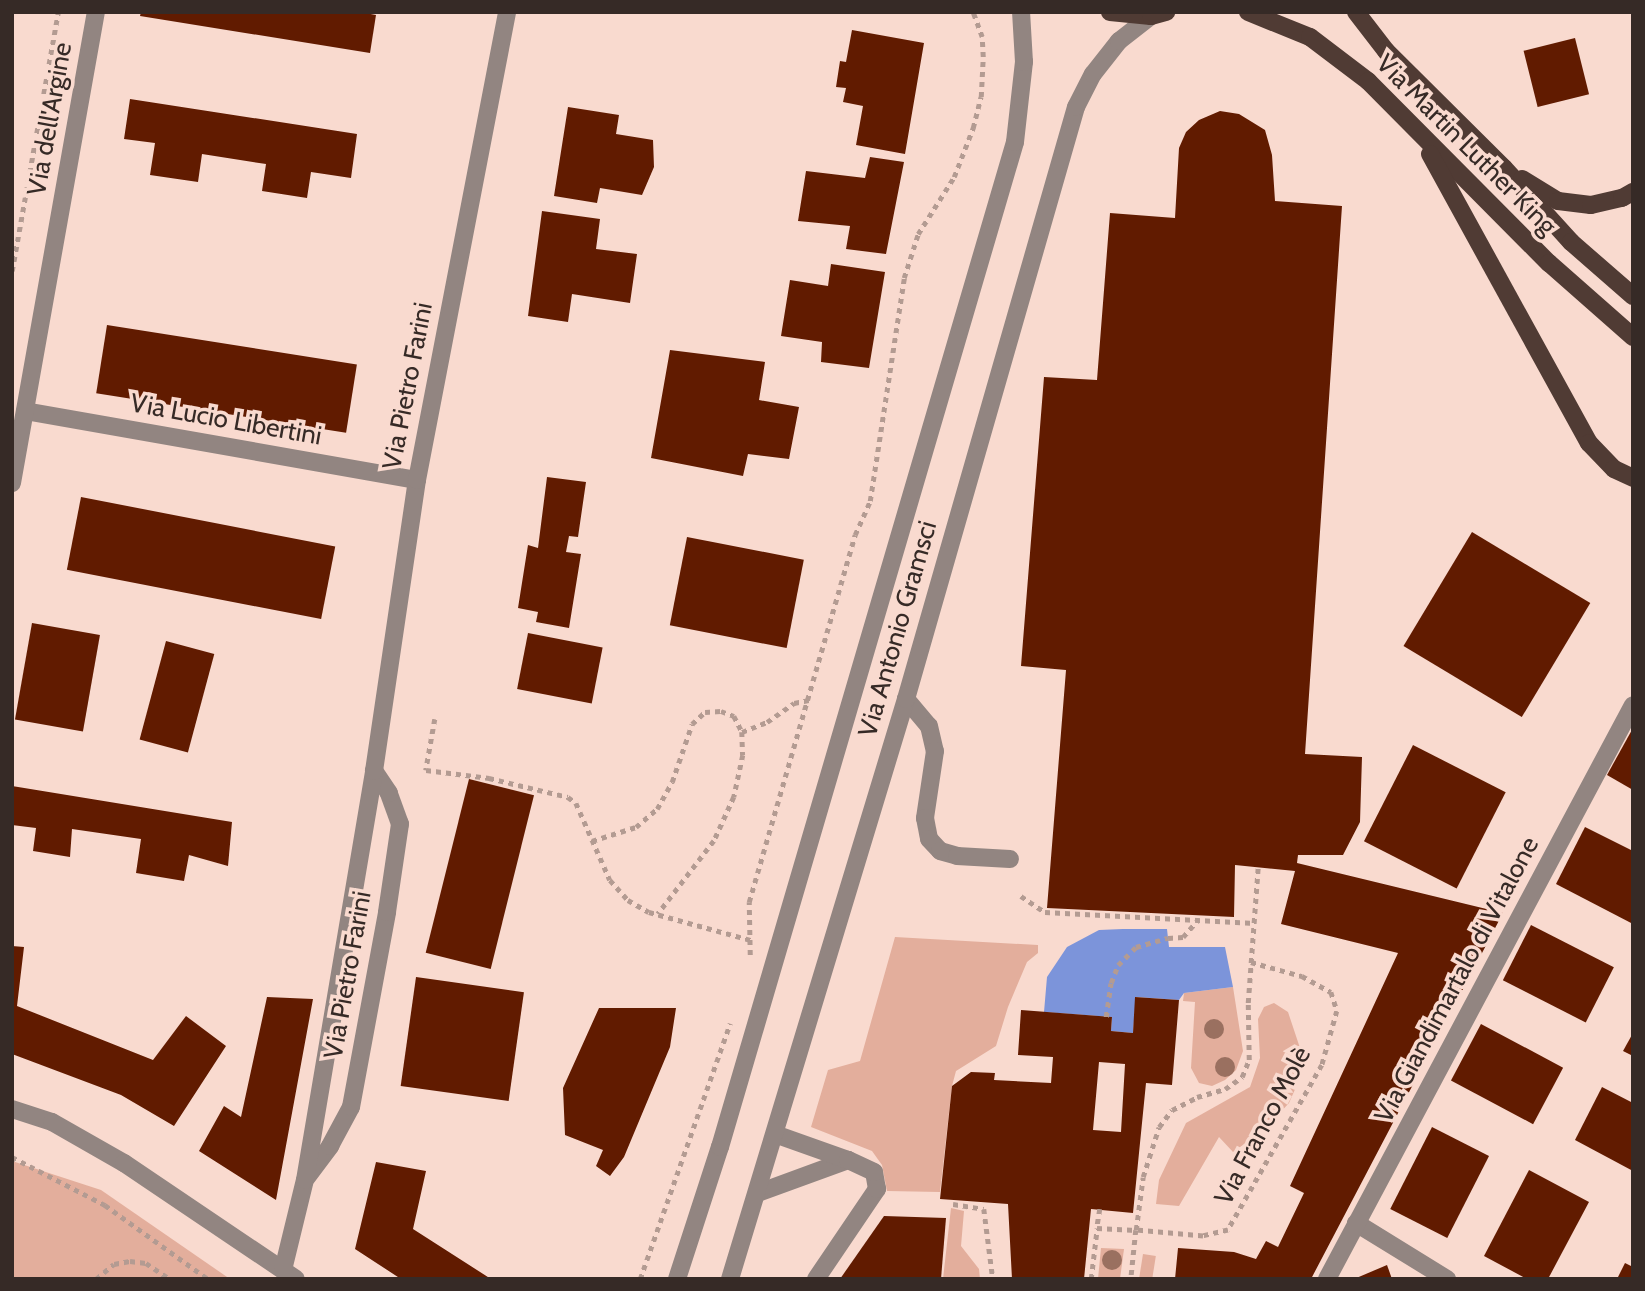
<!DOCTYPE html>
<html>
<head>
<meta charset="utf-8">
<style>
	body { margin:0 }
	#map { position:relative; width:1645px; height:1291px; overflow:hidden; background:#f9dacf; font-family:Cabin,sans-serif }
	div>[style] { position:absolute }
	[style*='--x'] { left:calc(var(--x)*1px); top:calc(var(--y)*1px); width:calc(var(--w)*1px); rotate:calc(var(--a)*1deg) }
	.green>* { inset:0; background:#e3ae9c; transform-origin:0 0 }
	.water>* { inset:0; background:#7c94da }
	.building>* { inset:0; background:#611b00; transform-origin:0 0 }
	.path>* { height:4.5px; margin-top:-2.25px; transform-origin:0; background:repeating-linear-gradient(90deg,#b39b92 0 5px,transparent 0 10px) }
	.minor>* { height:18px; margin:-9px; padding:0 9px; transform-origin:9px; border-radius:9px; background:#928581 }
	.major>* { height:18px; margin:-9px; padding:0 9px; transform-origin:9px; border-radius:9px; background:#503b34 }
	.trees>* { width:20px; height:20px; margin:-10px; border-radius:50%; background:#9a7060 }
	span { translate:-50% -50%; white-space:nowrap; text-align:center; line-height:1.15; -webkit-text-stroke:7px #f9dacf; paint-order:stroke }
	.street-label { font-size:26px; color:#362a26 }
	.frame { position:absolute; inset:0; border:14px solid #362a26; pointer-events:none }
</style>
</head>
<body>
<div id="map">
	<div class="green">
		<div style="clip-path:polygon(895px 937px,1038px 945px,1038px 953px,1027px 962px,1008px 1007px,996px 1046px,956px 1071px,952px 1086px,940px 1192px,887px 1191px,882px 1165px,872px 1151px,811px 1127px,828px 1070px,860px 1061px)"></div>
		<div style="clip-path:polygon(1233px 987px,1243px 1051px,1236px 1070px,1225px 1080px,1212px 1086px,1199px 1083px,1191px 1068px,1195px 1002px,1183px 1001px,1184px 993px)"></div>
		<div style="clip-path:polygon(1274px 1003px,1288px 1012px,1302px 1054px,1300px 1078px,1289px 1103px,1264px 1130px,1233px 1152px,1219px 1137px,1179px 1206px,1156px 1204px,1159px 1180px,1186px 1123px,1250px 1087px,1260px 1058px,1258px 1019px,1264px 1007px)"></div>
		<div style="clip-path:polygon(12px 1161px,101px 1190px,230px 1279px,12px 1279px)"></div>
		<div style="clip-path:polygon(951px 1208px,964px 1211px,961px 1246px,979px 1269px,980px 1279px,943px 1279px)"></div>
		<div style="clip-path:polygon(1101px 1248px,1124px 1249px,1120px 1279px,1098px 1279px)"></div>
		<div style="left:1143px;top:1254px;width:13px;height:25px;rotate:9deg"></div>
	</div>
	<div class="water">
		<div style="clip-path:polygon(1123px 929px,1167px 929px,1169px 947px,1225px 947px,1233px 987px,1184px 993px,1179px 1000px,1136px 997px,1133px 1033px,1111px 1031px,1112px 1017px,1044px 1012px,1047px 977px,1067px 947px,1099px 930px)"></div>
	</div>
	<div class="building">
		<div style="clip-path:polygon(141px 12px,360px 12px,376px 15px,370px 53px,140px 16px)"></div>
		<div style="clip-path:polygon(852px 30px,924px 43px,905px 154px,856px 145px,863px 106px,843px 102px,846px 88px,836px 87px,840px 61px,846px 62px)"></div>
		<div style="left:1575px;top:38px;width:58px;height:53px;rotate:76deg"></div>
		<div style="clip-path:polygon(130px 99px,357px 134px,351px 178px,311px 172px,307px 198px,262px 191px,266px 164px,202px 154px,198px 182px,150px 175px,155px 143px,124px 139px)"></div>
		<div style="clip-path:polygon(568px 107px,619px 115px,616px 134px,653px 140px,654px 167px,642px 195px,600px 188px,597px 203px,554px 196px)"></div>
		<div style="clip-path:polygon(1220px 111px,1239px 114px,1265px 130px,1272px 155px,1275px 201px,1342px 206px,1305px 754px,1362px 757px,1360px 822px,1343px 855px,1298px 855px,1297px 863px,1503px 913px,1311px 1279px,1175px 1279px,1178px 1248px,1234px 1252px,1256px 1259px,1266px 1241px,1278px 1247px,1304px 1193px,1290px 1186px,1398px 953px,1281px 924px,1295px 871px,1235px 865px,1234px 917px,1047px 908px,1066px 670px,1021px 666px,1044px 377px,1097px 380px,1110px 213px,1175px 218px,1179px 148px,1186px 132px,1199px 120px)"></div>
		<div style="clip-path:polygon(870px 157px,904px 162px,886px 254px,846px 249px,850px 226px,798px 221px,806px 171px,865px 178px)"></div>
		<div style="clip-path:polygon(542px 211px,600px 219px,596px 249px,637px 254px,630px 303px,572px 294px,568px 322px,528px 316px)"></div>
		<div style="clip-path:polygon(831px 264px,885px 272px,869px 368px,821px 362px,822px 342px,781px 336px,790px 280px,828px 286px)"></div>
		<div style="left:107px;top:325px;width:253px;height:69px;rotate:9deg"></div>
		<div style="clip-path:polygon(670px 350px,765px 362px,759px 400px,799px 407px,789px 459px,748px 454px,743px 476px,651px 458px)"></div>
		<div style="clip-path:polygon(547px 477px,586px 482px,578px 537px,569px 536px,566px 552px,581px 554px,569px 628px,536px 622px,538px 612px,518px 608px,528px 545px,538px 548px)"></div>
		<div style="left:81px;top:497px;width:259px;height:74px;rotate:11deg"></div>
		<div style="left:1472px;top:532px;width:138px;height:133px;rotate:31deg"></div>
		<div style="left:687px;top:537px;width:119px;height:90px;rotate:11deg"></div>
		<div style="left:32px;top:623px;width:69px;height:98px;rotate:10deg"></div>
		<div style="left:528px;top:633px;width:76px;height:57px;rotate:11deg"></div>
		<div style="left:166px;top:641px;width:50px;height:102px;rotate:15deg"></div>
		<div style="clip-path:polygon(1633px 728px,1633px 790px,1607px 775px)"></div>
		<div style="left:1413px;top:745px;width:104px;height:108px;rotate:27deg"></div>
		<div style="left:469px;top:779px;width:67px;height:179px;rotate:14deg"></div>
		<div style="clip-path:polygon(12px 786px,232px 822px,228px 866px,189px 855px,184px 881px,136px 873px,141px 839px,72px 829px,70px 857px,33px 851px,36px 828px,12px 825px)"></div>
		<div style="clip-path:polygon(1585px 827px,1633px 851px,1633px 924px,1556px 884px)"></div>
		<div style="left:1531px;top:925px;width:93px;height:62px;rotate:27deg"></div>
		<div style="clip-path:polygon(12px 946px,24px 947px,17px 1006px,153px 1060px,186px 1016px,226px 1046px,174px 1126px,121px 1095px,12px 1054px)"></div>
		<div style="left:416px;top:977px;width:109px;height:110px;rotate:8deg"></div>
		<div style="clip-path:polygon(267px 997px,313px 999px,276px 1200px,199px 1151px,224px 1106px,241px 1117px)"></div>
		<div style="clip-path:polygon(evenodd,1135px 997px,1179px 1000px,1172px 1085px,1146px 1083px,1133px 1213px,1091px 1209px,1084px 1279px,1012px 1279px,1008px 1204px,940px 1199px,952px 1086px,971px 1072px,995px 1073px,994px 1080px,1051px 1083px,1053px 1057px,1018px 1055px,1021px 1010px,1112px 1017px,1111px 1031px,1133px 1033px,1135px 997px,1099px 1062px,1125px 1064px,1121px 1132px,1093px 1130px,1099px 1062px)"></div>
		<div style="clip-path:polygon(599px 1008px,676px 1008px,670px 1047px,624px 1157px,610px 1176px,596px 1166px,603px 1150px,565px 1135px,563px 1088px)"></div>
		<div style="left:1481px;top:1024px;width:93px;height:64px;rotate:28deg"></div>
		<div style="clip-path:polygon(1633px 1033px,1633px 1056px,1623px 1051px)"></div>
		<div style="clip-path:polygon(1602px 1087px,1633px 1103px,1633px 1171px,1575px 1140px)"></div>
		<div style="left:1432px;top:1127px;width:64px;height:92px;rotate:27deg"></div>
		<div style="clip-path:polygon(376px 1162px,426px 1171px,413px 1229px,491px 1279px,401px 1279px,355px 1249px)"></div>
		<div style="clip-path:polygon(1529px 1170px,1589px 1202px,1548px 1279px,1527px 1279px,1484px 1256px)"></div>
		<div style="clip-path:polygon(884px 1216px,946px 1218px,941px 1279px,840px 1279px)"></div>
		<div style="clip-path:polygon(1625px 1263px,1633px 1267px,1633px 1279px,1617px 1279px)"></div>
		<div style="clip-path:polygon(1387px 1265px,1392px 1279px,1354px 1279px)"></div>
	</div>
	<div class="path">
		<div style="--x:12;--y:271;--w:263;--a:-79.9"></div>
		<div style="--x:435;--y:719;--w:52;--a:100"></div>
		<div style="--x:426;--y:770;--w:64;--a:7.2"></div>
		<div style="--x:489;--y:778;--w:81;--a:13.5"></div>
		<div style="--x:568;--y:797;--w:10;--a:37"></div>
		<div style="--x:576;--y:803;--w:84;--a:66.2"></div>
		<div style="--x:610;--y:880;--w:27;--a:48"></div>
		<div style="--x:628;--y:900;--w:24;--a:30"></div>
		<div style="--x:649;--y:912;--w:106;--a:15.4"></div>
		<div style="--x:742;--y:732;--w:27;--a:-22"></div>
		<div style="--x:767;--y:722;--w:33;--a:-35"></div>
		<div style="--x:794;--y:703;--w:15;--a:-11"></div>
		<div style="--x:592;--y:841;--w:46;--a:-17.7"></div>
		<div style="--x:636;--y:827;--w:28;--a:-41"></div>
		<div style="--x:657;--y:809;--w:31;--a:-61"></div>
		<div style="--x:672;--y:782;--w:61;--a:-71"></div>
		<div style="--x:692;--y:724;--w:18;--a:-43"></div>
		<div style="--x:705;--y:712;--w:16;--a:-4"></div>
		<div style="--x:721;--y:711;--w:14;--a:21"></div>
		<div style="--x:734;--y:716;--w:18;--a:63"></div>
		<div style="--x:742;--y:732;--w:23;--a:88"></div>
		<div style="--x:743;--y:755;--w:43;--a:102.1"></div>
		<div style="--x:734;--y:797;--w:48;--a:114.4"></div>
		<div style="--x:714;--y:841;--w:92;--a:127.5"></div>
		<div style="--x:1021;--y:896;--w:29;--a:34"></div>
		<div style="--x:1045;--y:912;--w:210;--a:3"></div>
		<div style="--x:750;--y:955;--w:53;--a:-91.1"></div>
		<div style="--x:749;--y:902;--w:382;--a:-73.9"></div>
		<div style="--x:855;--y:535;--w:37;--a:-66"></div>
		<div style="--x:870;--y:501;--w:226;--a:-81.3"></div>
		<div style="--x:904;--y:278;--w:46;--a:-72.3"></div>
		<div style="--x:918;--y:234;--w:67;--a:-57.7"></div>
		<div style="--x:954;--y:177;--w:53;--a:-68.8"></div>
		<div style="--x:973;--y:128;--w:32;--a:-76"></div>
		<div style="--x:981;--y:97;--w:40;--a:-87.1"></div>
		<div style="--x:983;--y:57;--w:20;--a:-93"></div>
		<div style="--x:982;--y:37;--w:27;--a:-110"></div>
		<div style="--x:1251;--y:962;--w:53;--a:15.4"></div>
		<div style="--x:1302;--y:976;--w:33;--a:29"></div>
		<div style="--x:1331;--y:992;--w:20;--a:72"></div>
		<div style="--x:1337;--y:1011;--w:56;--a:105.5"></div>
		<div style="--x:1322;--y:1065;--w:190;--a:119.7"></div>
		<div style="--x:1228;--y:1230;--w:26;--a:167"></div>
		<div style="--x:1203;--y:1236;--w:67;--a:-174.9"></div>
		<div style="--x:1136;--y:1230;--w:53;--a:-82.5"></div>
		<div style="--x:1143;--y:1177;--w:52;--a:-72.3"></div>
		<div style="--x:1159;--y:1127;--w:21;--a:-53"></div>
		<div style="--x:1172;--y:1110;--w:28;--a:-27"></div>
		<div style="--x:1197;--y:1097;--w:29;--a:-16"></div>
		<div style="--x:1225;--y:1089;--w:21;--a:-35"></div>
		<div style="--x:1242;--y:1077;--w:18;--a:-68"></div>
		<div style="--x:1249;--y:1060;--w:57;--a:-91"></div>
		<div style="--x:1248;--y:1003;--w:135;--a:-85.8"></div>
		<div style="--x:1106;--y:1017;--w:34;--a:-82"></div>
		<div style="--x:1111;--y:983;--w:19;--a:-69"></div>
		<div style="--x:1118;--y:965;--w:25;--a:-45"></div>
		<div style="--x:1136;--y:947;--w:33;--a:-16"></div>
		<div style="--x:1168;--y:938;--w:15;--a:-4"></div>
		<div style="--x:1183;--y:937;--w:21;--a:-49"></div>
		<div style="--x:12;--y:1157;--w:105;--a:27.3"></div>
		<div style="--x:105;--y:1205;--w:127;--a:35.7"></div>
		<div style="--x:953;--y:1204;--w:31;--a:9"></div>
		<div style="--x:984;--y:1209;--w:71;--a:82.7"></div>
		<div style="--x:1100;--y:1209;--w:19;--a:99"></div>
		<div style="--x:1097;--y:1228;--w:39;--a:3"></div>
		<div style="--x:1136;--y:1230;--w:49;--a:95.8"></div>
		<div style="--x:96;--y:1279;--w:23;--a:-40"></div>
		<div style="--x:114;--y:1264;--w:16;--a:-11"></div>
		<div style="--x:130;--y:1261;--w:16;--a:7"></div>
		<div style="--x:146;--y:1263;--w:29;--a:34"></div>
		<div style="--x:640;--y:1279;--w:271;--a:-70.6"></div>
		<div style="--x:1091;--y:1279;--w:51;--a:-83.3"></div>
	</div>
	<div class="minor">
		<div style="--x:25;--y:411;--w:398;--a:10"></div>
		<div style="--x:12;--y:483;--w:478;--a:-79.9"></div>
		<div style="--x:906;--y:699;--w:35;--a:50"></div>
		<div style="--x:929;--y:726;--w:26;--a:77"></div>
		<div style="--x:935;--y:751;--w:68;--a:98.5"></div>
		<div style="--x:925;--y:818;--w:21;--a:79"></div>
		<div style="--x:929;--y:839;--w:16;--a:47"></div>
		<div style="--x:940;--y:851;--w:18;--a:16"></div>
		<div style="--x:957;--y:856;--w:53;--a:3.2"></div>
		<div style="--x:12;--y:1109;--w:42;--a:18"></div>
		<div style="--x:52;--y:1122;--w:83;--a:29.7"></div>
		<div style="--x:124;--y:1163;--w:207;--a:34"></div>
		<div style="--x:307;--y:1177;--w:39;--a:-53"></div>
		<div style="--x:330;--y:1146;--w:44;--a:-61.7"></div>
		<div style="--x:351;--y:1107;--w:198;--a:-79.5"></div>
		<div style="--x:387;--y:912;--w:89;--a:-81.6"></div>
		<div style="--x:400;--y:824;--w:33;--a:-110"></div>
		<div style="--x:389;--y:793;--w:27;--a:-124"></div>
		<div style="--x:758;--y:1193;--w:96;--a:-20.1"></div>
		<div style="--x:848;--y:1160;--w:77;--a:-160.4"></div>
		<div style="--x:1356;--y:1223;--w:107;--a:31.6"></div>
		<div style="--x:283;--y:1270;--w:93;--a:-76.3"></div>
		<div style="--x:305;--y:1180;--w:415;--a:-80.4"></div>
		<div style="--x:374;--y:771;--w:294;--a:-81.6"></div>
		<div style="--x:417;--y:480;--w:477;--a:-79.1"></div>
		<div style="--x:677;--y:1279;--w:139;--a:-72"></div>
		<div style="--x:720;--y:1147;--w:1047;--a:-73.64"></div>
		<div style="--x:1015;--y:142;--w:81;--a:-83.6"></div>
		<div style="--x:1024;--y:62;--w:50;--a:-93.4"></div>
		<div style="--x:730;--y:1279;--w:606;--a:-73.12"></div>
		<div style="--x:906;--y:699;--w:616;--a:-73.98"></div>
		<div style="--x:1076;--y:107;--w:37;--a:-63"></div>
		<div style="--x:1093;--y:74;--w:42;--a:-51.8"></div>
		<div style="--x:1119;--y:41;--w:41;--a:-38"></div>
		<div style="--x:816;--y:1279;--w:109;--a:-55.9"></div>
		<div style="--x:877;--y:1189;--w:17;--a:-100"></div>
		<div style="--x:874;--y:1172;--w:29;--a:-155"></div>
		<div style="--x:1327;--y:1279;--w:650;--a:-61.94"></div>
	</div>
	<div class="major">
		<div style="--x:1110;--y:12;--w:41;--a:5.6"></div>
		<div style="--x:1151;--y:16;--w:16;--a:-15"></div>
		<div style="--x:1248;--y:12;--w:67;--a:22"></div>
		<div style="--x:1310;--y:37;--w:73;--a:37.2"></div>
		<div style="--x:1368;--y:81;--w:257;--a:45.2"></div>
		<div style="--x:1549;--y:263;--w:112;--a:41.4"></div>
		<div style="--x:1356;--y:12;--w:49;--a:52.4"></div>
		<div style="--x:1386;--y:51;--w:166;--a:44.8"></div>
		<div style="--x:1504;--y:168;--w:100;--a:47.8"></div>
		<div style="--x:1571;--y:242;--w:82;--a:41.1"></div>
		<div style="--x:1430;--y:154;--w:330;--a:61.2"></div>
		<div style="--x:1589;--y:443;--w:36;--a:46"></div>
		<div style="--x:1614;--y:469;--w:21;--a:25"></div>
		<div style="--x:1522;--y:179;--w:42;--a:31.4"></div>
		<div style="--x:1558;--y:201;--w:33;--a:7"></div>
		<div style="--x:1591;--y:205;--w:32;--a:-13"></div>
		<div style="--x:1622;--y:198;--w:13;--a:-29"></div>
	</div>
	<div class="trees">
		<div style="left:1214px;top:1029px"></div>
		<div style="left:1225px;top:1067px"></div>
		<div style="left:1112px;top:1260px"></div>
	</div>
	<div class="street-label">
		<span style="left:50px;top:119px;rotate:-80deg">Via dell'Argine</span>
		<span style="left:1466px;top:145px;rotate:45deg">Via Martin Luther King</span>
		<span style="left:408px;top:386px;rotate:-79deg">Via Pietro Farini</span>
		<span style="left:226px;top:420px;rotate:10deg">Via Lucio Libertini</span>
		<span style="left:898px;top:629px;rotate:-74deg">Via Antonio Gramsci</span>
		<span style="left:348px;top:975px;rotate:-80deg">Via Pietro Farini</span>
		<span style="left:1457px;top:980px;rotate:-62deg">Via Giandimartalo di Vitalone</span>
		<span style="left:1263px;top:1126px;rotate:-62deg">Via Franco Molè</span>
	</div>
	<div class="frame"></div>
</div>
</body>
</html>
